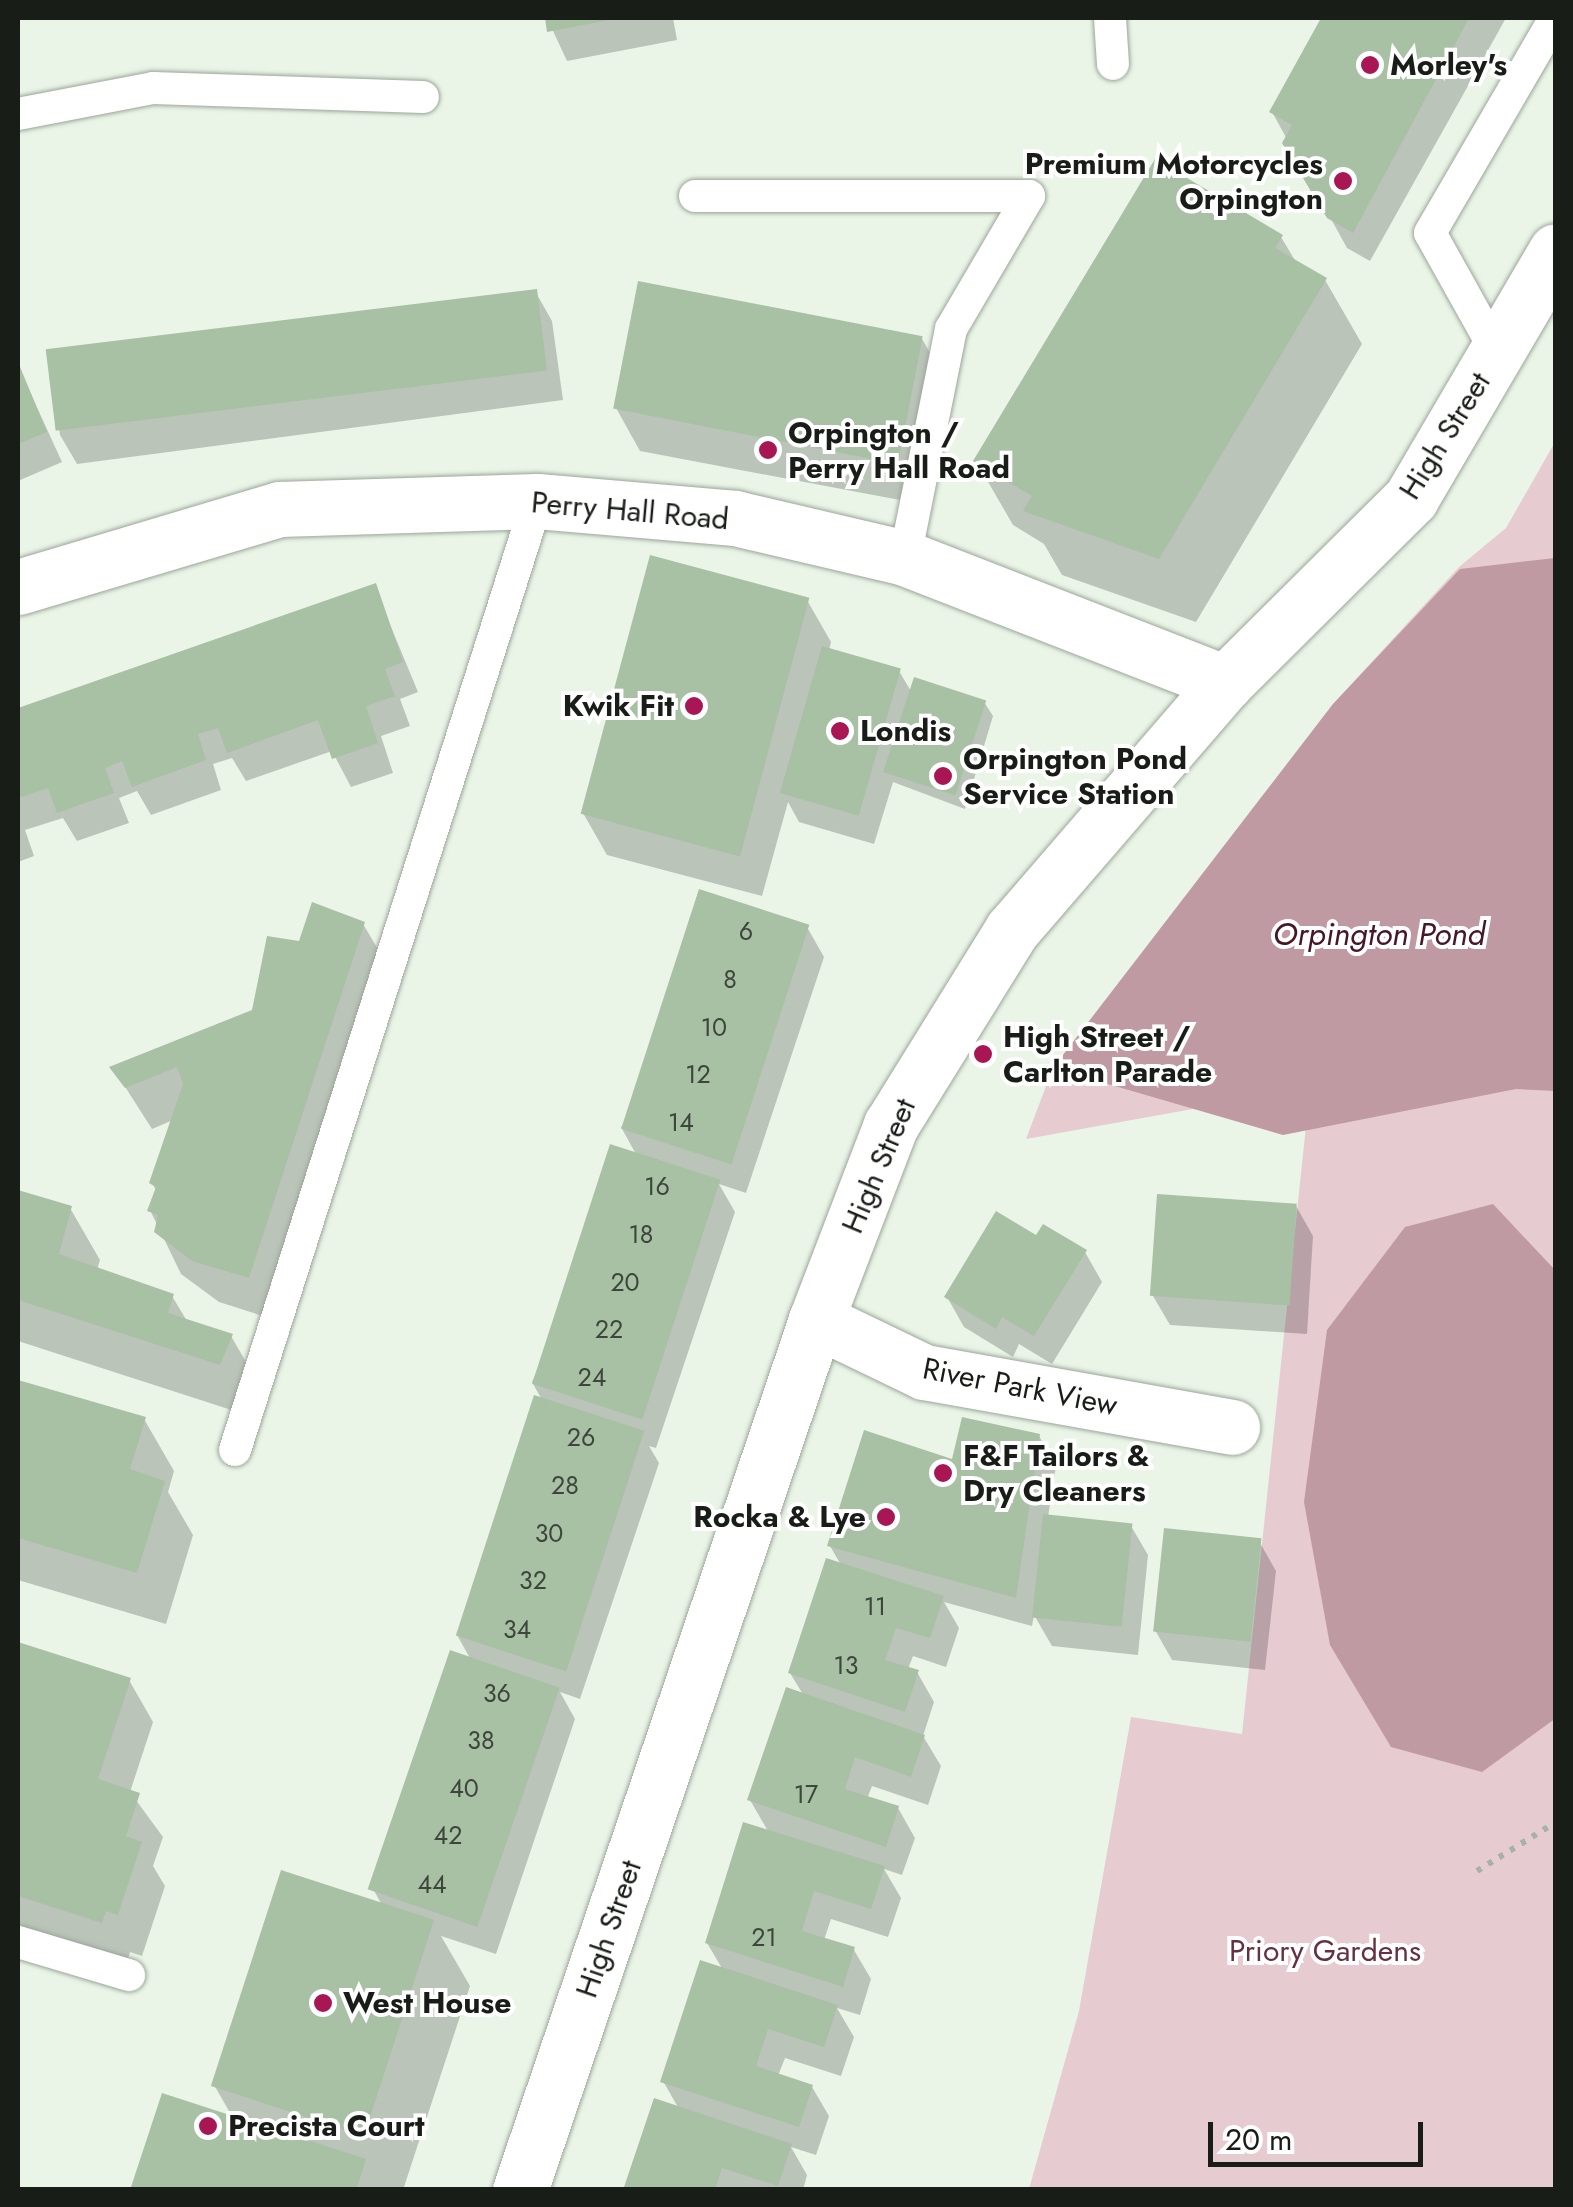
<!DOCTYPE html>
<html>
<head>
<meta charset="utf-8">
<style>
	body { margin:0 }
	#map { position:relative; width:1573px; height:2207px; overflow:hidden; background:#eaf5e8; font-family:Jost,sans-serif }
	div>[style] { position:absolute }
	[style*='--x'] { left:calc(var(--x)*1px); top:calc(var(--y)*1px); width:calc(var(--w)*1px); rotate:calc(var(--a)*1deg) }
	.green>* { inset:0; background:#e6cbd1 }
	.water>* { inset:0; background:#c09aa2 }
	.shadow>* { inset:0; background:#0003 }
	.building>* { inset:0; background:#a8c0a4; transform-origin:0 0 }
	.path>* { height:6px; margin-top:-3px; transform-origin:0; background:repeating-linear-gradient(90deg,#a8b1a6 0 5px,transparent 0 13px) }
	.roads { filter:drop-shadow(0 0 2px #9ba699) drop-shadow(0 0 2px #9ba699) }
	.service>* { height:32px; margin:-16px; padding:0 16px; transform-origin:16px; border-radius:16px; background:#fff }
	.minor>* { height:55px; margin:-27.5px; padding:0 27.5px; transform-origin:27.5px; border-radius:27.5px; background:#fff }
	.primary>* { height:55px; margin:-27.5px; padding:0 27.5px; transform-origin:27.5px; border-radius:27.5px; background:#fff }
	.dots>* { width:28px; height:28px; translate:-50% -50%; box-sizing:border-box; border:5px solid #fff; border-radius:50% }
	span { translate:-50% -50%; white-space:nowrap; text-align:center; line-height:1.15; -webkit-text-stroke:8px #fff; paint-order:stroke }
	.number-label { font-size:25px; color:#3d463b }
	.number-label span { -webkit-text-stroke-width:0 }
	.poi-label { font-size:30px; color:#191d18; font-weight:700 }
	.left { translate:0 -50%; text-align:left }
	.right { translate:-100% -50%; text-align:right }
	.street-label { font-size:30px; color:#191d18 }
	.park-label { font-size:30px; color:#653140 }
	.water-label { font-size:32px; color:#481727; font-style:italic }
	.frame { position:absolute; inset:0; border:20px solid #191d18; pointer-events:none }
	.scale { position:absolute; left:1208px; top:2122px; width:215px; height:45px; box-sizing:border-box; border:5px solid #191d18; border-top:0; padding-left:12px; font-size:30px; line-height:35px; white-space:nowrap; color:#191d18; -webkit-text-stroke:8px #fff; paint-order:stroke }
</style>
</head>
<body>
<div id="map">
	<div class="green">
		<div style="clip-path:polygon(1555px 442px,1555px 2189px,1029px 2189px,1079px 2011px,1131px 1717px,1242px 1734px,1310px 1088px,1026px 1139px,1053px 1068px,1333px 704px,1459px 567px,1506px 528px)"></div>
	</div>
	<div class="water">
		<div style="clip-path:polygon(1555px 558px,1555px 1091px,1516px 1089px,1283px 1135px,1053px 1068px,1333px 704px,1460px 569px)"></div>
		<div style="clip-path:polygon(1493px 1204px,1555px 1270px,1556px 1718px,1482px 1772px,1391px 1747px,1330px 1645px,1304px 1502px,1327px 1330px,1405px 1227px)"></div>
	</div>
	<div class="shadow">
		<div style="clip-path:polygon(547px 18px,673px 18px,677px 40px,567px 61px)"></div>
		<div style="clip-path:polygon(1326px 18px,1506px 18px,1370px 261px,1347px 248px,1272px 112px)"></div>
		<div style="clip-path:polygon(1281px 237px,1296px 262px,1325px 280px,1362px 344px,1196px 622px,1062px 575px,1044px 544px,1013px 525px,976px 461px)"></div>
		<div style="clip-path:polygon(535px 291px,552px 321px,563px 400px,77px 464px,60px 435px,49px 355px)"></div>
		<div style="clip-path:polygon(921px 337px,945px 379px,921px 504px,640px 451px,616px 408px)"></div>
		<div style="clip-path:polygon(18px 366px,62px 462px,18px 481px)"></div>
		<div style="clip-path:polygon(374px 586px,418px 692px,400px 699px,410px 726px,381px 736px,393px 773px,351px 787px,332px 751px,246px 781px,232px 758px,213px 764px,221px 790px,151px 815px,137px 791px,119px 798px,129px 823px,77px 841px,63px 818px,25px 830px,34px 856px,18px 862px,18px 712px)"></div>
		<div style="clip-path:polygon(807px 600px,831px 642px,829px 650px,899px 671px,912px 693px,984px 702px,993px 716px,965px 809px,893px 782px,874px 844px,799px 822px,788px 802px,762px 896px,607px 855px,583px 813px)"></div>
		<div style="clip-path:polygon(363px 924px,388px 966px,272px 1319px,219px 1302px,181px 1274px,150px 1210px,157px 1192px,152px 1183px,173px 1120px,152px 1129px,113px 1068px,254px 1011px,300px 944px)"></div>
		<div style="clip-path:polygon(807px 927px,824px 957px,746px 1193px,719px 1184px,735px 1212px,656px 1448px,649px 1446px,659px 1463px,580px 1699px,560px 1692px,575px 1719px,496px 1954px,441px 1936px,470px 1986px,403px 2190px,133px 2190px,233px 2118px,214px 2085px,382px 1905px,373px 1889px,471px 1660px,457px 1635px,542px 1400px,532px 1382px,637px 1156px,621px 1127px)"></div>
		<div style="clip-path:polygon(18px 1192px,70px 1208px,100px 1260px,97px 1270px,172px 1296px,187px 1321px,231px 1336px,261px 1388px,250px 1416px,18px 1341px)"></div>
		<div style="clip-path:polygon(1296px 1206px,1313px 1236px,1307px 1334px,1170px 1325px,1153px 1296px)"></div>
		<div style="clip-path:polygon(1037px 1238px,1085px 1252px,1102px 1282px,1052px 1364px,1019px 1344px,1013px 1357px,964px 1327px,947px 1297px)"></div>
		<div style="clip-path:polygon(18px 1383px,144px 1419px,174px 1471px,168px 1492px,193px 1535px,166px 1624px,18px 1580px)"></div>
		<div style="clip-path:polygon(1039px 1436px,1056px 1466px,1048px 1517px,1131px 1526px,1148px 1555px,1138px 1655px,1052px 1646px,1034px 1615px,1032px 1626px,944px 1602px,959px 1628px,946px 1667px,913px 1656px,908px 1669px,917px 1672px,934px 1702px,923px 1736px,941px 1766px,928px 1805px,872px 1786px,867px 1799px,898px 1808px,915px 1838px,902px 1875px,884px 1869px,901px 1898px,888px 1937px,831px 1919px,824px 1940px,854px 1950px,871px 1979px,860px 2015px,837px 2008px,854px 2037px,841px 2076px,785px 2058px,778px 2076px,812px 2087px,829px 2116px,816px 2155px,791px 2147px,807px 2175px,803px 2190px,626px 2190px,679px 2109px,663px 2081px,723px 1970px,707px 1943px,769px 1833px,750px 1800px,804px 1696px,790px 1673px,841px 1565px,830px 1546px,954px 1462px)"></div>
		<div style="clip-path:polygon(1259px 1541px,1276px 1571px,1265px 1670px,1172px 1660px,1155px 1630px)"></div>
		<div style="clip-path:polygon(18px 1644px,129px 1680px,153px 1722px,130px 1792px,163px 1837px,153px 1866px,165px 1886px,142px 1956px,130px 1952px,126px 1964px,18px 1929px)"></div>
	</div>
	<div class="building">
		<div style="clip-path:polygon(545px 18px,614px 18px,614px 19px,547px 32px)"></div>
		<div style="clip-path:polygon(1321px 18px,1469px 18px,1353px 233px,1327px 218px,1282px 143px,1292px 125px,1269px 112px)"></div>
		<div style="clip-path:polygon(1155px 159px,1283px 235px,1275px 248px,1327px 278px,1159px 559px,1023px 511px,1032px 496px,973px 461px)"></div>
		<div style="left:638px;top:281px;width:290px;height:130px;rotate:11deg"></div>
		<div style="left:537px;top:289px;width:82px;height:495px;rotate:83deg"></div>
		<div style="clip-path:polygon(18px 362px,47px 432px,18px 444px)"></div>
		<div style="left:650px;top:555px;width:165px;height:268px;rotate:15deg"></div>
		<div style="clip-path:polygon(376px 583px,403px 662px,385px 669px,395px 696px,366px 706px,378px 743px,332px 759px,318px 720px,227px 753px,218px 728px,198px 734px,206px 760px,132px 787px,122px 761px,105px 768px,114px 793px,85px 803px,57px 813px,48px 788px,18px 798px,18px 708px)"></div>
		<div style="left:822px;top:646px;width:82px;height:153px;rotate:16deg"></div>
		<div style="left:914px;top:677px;width:76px;height:100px;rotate:18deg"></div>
		<div style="left:699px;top:889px;width:116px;height:252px;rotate:18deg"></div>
		<div style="clip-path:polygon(312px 902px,365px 922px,249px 1278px,192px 1261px,154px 1232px,158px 1215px,147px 1211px,156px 1187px,149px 1183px,183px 1084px,177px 1067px,125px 1088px,109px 1067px,252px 1010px,267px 936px,299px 941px)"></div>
		<div style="left:610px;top:1144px;width:116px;height:252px;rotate:18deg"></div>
		<div style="clip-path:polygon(18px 1190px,72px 1206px,59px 1254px,174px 1294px,168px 1313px,233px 1334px,220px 1365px,18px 1300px)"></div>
		<div style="left:1157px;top:1194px;width:140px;height:102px;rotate:4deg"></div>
		<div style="clip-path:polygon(996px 1211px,1036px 1235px,1043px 1224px,1087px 1250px,1034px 1336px,1002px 1317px,996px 1329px,944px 1297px)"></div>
		<div style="clip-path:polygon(18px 1380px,146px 1417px,130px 1469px,165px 1481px,137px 1573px,18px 1538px)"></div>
		<div style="left:534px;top:1395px;width:116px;height:253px;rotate:18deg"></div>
		<div style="clip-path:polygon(962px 1417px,1040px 1434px,1016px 1598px,827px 1546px,864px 1430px,952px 1459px)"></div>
		<div style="left:1043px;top:1514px;width:90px;height:104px;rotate:6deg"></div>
		<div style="left:1164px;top:1528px;width:98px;height:104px;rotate:6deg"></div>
		<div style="clip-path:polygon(826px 1558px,944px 1596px,930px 1638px,896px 1628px,885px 1660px,919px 1670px,905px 1712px,788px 1673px)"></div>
		<div style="clip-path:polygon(18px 1642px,131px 1678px,98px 1779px,140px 1793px,126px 1836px,142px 1842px,118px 1915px,106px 1911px,102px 1923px,18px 1896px)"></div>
		<div style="left:450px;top:1650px;width:116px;height:253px;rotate:19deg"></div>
		<div style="clip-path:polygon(786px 1687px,925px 1735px,911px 1777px,855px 1757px,845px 1789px,899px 1806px,886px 1847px,747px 1800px)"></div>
		<div style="clip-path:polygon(743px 1822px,885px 1866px,871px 1909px,814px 1891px,802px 1931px,855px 1947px,843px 1987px,705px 1943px)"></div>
		<div style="left:281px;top:1870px;width:161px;height:227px;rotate:18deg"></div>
		<div style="clip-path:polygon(700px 1960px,838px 2005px,824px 2047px,768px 2029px,756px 2066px,813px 2085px,799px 2127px,660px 2082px)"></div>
		<div style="clip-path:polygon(162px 2093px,366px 2159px,356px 2190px,130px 2190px)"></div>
		<div style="clip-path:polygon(654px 2098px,792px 2144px,778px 2186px,722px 2168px,715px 2190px,623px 2190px)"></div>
	</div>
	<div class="path">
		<div style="--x:1477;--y:1871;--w:93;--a:-31.8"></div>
	</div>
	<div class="roads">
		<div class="service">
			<div style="--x:1110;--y:18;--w:46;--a:86.3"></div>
			<div style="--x:18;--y:114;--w:137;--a:-10.9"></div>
			<div style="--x:153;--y:88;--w:270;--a:1.9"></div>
			<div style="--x:695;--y:196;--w:334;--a:0"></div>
			<div style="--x:1029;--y:196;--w:154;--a:120.4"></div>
			<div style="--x:951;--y:329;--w:234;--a:101.4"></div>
			<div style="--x:1496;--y:351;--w:135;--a:-119.2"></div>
			<div style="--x:1430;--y:233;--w:249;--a:-59.8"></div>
			<div style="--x:235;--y:1450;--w:996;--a:-72.35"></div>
			<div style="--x:18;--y:1942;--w:116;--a:16.6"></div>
		</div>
		<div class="minor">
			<div style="--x:816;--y:1320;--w:120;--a:25.7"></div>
			<div style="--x:924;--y:1372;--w:313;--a:10.1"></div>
		</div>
		<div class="primary">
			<div style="--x:18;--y:587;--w:272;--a:-16.6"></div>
			<div style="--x:279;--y:509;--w:258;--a:-1.8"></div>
			<div style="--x:537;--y:501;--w:199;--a:4.9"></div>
			<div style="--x:735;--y:518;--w:175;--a:13.2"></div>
			<div style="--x:905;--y:558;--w:344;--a:21.3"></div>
			<div style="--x:520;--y:2190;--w:919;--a:-71.21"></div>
			<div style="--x:816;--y:1320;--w:209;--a:-69"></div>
			<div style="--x:891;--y:1125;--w:229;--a:-58.2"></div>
			<div style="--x:1012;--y:930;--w:326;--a:-49.2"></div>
			<div style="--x:1225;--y:683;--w:262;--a:-44.8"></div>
			<div style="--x:1411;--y:498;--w:286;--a:-59.6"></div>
		</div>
	</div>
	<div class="dots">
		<div style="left:1370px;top:65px;background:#a81754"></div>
		<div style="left:1343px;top:181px;background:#a81754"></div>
		<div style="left:768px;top:450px;background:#a81754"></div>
		<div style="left:694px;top:706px;background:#a81754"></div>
		<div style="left:840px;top:731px;background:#a81754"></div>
		<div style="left:943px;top:776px;background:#a81754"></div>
		<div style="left:983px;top:1054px;background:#a81754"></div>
		<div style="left:943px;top:1473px;background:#a81754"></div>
		<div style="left:886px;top:1517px;background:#a81754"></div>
		<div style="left:323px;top:2003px;background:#a81754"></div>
		<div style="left:208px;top:2126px;background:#a81754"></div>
	</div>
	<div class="number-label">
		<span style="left:746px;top:931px">6</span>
		<span style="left:730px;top:979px">8</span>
		<span style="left:714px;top:1027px">10</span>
		<span style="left:698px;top:1074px">12</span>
		<span style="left:681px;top:1122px">14</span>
		<span style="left:657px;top:1186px">16</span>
		<span style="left:641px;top:1234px">18</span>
		<span style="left:625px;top:1282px">20</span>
		<span style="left:609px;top:1329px">22</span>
		<span style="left:592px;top:1377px">24</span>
		<span style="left:581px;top:1437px">26</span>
		<span style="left:565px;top:1485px">28</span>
		<span style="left:549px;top:1533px">30</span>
		<span style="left:533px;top:1580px">32</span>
		<span style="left:875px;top:1606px">11</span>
		<span style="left:517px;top:1629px">34</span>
		<span style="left:846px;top:1665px">13</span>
		<span style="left:497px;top:1693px">36</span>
		<span style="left:481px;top:1740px">38</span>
		<span style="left:464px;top:1788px">40</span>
		<span style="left:806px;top:1794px">17</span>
		<span style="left:448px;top:1835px">42</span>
		<span style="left:432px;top:1884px">44</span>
		<span style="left:764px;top:1937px">21</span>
	</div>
	<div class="poi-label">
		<span class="left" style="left:1390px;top:65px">Morley's</span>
		<span class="right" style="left:1323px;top:181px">Premium Motorcycles<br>Orpington</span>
		<span class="left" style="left:788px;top:450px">Orpington /<br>Perry Hall Road</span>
		<span class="right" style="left:674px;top:706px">Kwik Fit</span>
		<span class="left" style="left:860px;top:731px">Londis</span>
		<span class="left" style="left:963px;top:776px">Orpington Pond<br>Service Station</span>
		<span class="left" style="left:1003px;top:1054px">High Street /<br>Carlton Parade</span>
		<span class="left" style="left:963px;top:1473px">F&amp;F Tailors &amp;<br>Dry Cleaners</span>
		<span class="right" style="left:866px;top:1517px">Rocka &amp; Lye</span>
		<span class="left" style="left:343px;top:2003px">West House</span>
		<span class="left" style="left:228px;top:2126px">Precista Court</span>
	</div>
	<div class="street-label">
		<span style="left:1445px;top:436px;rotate:-58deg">High Street</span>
		<span style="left:630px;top:511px;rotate:5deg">Perry Hall Road</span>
		<span style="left:879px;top:1166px;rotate:-67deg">High Street</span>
		<span style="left:1020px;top:1387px;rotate:11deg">River Park View</span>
		<span style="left:609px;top:1929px;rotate:-71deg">High Street</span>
	</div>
	<div class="park-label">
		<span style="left:1325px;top:1951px">Priory Gardens</span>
	</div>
	<div class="water-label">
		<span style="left:1379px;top:934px">Orpington Pond</span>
	</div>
	<div class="frame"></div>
	<div class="scale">20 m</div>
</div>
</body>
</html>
